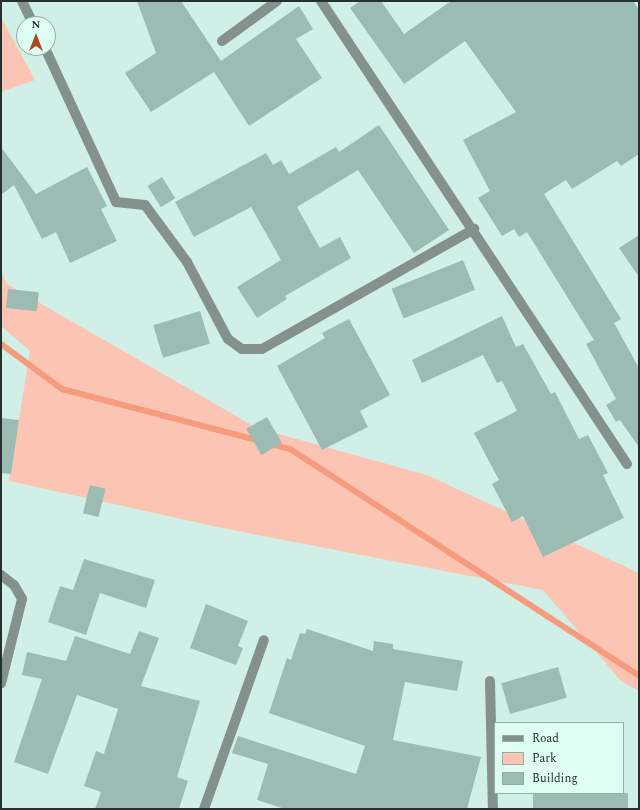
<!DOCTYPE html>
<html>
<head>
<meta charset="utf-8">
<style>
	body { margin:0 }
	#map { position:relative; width:640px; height:810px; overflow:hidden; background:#d0f0e7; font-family:Spectral,serif }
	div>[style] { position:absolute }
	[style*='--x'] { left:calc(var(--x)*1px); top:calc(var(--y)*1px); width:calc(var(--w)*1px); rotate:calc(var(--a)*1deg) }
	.green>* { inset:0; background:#fcc5b3 }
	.stream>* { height:6px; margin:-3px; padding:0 3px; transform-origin:3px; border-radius:3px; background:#f69b7d }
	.building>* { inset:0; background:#9cbbb2; transform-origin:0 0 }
	.minor>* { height:10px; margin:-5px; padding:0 5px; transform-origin:5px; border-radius:5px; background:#84918d }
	span { translate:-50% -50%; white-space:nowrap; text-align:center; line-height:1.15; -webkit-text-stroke:3.5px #defef4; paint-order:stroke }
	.frame { position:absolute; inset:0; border:2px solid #25312e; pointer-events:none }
	.legend { position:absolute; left:494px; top:722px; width:130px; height:72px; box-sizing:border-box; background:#defef4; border:1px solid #94aca5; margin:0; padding:5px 7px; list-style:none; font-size:12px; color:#25312e }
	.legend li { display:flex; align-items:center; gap:8px; height:20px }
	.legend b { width:20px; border:1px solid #94aca5 }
	.north { position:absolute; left:16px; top:16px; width:40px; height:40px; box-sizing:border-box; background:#defef4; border:1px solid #94aca5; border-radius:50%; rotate:0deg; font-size:11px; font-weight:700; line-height:16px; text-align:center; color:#25312e }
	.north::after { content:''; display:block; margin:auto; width:14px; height:18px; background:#ad4621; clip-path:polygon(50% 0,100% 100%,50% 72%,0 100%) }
</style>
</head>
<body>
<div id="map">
	<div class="green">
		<div style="clip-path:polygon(1px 17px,35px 80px,1px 92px)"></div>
		<div style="clip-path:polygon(1px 270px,7px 284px,257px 428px,427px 475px,639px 573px,639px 691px,621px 681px,543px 590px,222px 528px,9px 481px,30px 351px,1px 326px)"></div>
	</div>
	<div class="stream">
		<div style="--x:1;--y:344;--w:76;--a:36.4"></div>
		<div style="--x:62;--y:389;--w:205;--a:14.7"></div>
		<div style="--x:271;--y:444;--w:20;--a:15"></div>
		<div style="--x:290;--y:449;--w:416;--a:33"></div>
	</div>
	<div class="building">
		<div style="clip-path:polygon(137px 1px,181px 1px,221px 61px,299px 6px,313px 29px,296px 39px,322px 78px,249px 126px,214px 72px,151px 112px,125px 73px,156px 53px)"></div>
		<div style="clip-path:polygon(360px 1px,381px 1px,404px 34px,451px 1px,633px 1px,639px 10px,639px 154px,621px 166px,617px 161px,572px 189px,566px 180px,544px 194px,621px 319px,614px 323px,639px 368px,639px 447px,620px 420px,616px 422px,606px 405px,616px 399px,586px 344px,594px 340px,527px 232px,519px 237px,514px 229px,502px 236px,478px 198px,490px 191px,463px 140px,516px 112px,465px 41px,404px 84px,350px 8px)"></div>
		<div style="clip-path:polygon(379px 125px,449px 230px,414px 253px,358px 170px,297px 207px,320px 248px,340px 237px,351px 258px,285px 296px,287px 299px,257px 318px,237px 287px,281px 260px,251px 207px,194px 237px,175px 202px,266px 153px,273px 165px,281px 160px,289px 174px,336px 147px,339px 152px)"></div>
		<div style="clip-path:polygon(1px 147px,36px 194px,87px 167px,107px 206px,101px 209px,117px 241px,70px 263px,56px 232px,42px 239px,14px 185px,1px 195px)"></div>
		<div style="left:162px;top:177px;width:25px;height:17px;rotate:58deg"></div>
		<div style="clip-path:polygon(639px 235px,639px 277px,619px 248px)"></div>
		<div style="left:463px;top:260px;width:32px;height:77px;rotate:68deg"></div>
		<div style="left:8px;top:289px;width:31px;height:19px;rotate:6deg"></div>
		<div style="left:200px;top:311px;width:34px;height:49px;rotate:73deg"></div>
		<div style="clip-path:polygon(502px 316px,516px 347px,523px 344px,551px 394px,555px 392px,579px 439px,588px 435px,608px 473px,603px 475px,624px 518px,543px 557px,523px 516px,512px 522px,492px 484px,499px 480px,474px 433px,517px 411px,502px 381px,497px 383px,483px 355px,422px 383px,412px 360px)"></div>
		<div style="clip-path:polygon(349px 319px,390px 395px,360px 411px,368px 427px,322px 450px,277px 366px,325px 338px,322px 333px)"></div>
		<div style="left:267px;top:417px;width:30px;height:24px;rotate:60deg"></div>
		<div style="clip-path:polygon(1px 418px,19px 420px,11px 474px,1px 473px)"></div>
		<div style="left:90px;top:485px;width:16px;height:29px;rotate:14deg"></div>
		<div style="clip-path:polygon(84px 559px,155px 580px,146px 608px,100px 593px,86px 635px,48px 622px,60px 586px,73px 590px)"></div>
		<div style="clip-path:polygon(206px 604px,248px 621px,238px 646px,243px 648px,236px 665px,190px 648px)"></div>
		<div style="clip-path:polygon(307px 629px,373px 651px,374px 641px,393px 644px,393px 649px,463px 661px,457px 691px,405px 682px,393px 740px,481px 757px,467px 809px,285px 809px,257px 800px,268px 764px,232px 753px,238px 736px,356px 774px,365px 746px,269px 713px,287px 658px,291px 660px,300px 633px,305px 634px)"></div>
		<div style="clip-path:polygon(139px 631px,159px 638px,141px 686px,200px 701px,177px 777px,188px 781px,179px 809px,95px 809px,101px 792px,84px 786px,96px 751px,104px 754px,118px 709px,77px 695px,48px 774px,14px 762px,42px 679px,22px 675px,27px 652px,66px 661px,75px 636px,130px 654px)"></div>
		<div style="left:558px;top:667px;width:32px;height:59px;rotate:74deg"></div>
		<div style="left:533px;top:793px;width:95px;height:16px"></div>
	</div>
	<div class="minor">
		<div style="--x:22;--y:1;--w:25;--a:64"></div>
		<div style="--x:321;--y:1;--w:555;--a:56.54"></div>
		<div style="--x:222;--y:41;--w:68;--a:-36"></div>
		<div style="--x:45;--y:48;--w:170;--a:65.2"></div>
		<div style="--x:116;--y:202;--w:29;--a:6"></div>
		<div style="--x:145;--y:205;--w:71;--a:53.6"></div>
		<div style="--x:187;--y:262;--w:87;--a:62"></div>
		<div style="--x:228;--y:339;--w:17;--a:36"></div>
		<div style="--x:242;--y:349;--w:20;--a:0"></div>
		<div style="--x:262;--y:349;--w:244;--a:-29.5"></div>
		<div style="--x:1;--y:575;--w:16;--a:38"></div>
		<div style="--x:14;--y:585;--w:16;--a:60"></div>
		<div style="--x:22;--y:599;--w:87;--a:104"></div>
		<div style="--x:490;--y:681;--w:128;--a:88.7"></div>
		<div style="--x:204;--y:809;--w:179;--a:-70.5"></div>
	</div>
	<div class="frame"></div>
	<ul class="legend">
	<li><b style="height:5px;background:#84918d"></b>Road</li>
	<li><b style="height:11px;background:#fcc5b3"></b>Park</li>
	<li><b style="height:11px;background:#9cbbb2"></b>Building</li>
	</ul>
	<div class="north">N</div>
</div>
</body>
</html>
